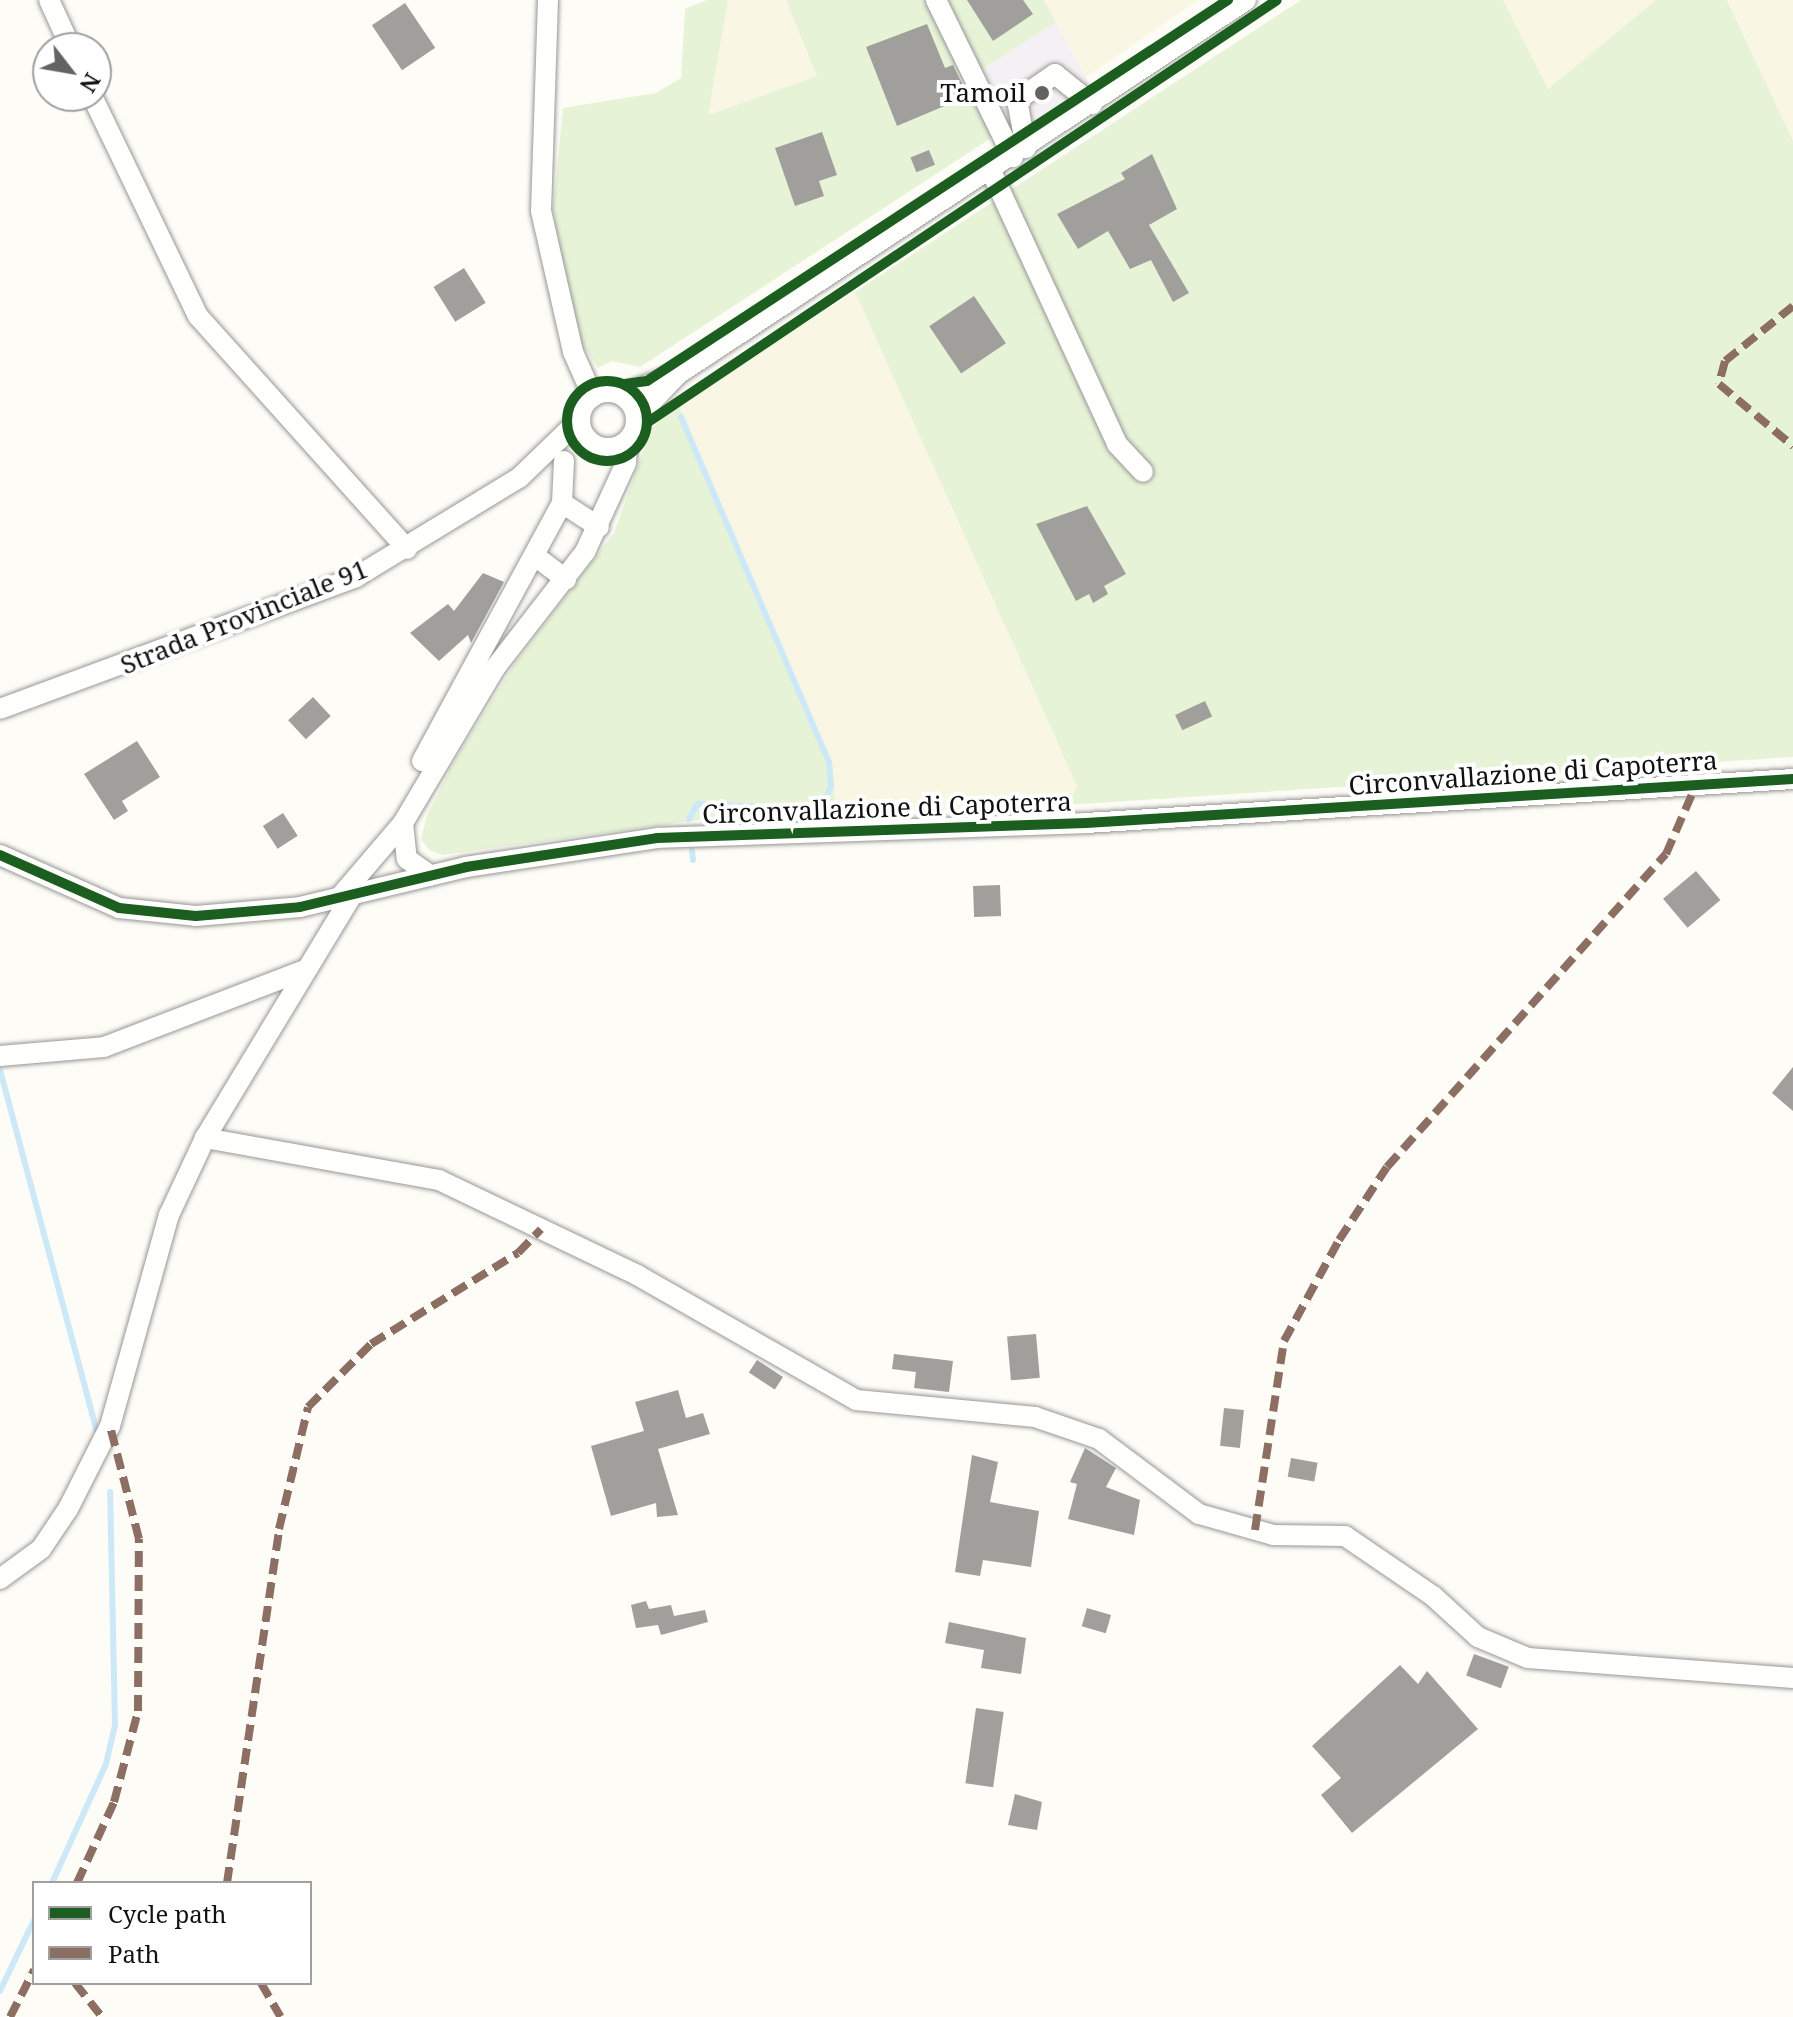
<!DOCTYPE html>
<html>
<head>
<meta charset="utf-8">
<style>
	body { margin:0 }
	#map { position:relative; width:1793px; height:2017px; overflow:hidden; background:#fdfcf7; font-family:"Noto Serif",serif }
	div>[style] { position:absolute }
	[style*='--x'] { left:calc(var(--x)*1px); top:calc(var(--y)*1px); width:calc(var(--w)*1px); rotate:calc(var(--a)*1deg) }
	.industrial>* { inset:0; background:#f5f0f3 }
	.farmland>* { inset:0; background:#f9f7e4 }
	.green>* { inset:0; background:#e7f3d7 }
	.stream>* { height:6px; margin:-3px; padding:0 3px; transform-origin:3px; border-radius:3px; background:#cde8f7 }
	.building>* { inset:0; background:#a19f9c; transform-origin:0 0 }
	.roads { filter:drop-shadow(0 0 2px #979795) drop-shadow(0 0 2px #979795) }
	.minor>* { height:20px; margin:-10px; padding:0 10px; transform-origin:10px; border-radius:10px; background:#fffffe }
	.minor>.ring { margin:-10px; padding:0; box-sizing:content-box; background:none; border:20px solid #fffffe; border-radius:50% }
	.quiet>* { height:8px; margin-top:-4px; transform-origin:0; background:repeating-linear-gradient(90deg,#8d6e63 0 16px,transparent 0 24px) }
	.cycleway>* { height:10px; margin:-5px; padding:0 5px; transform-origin:5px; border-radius:5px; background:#1b5e20 }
	.cycleway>.ring { margin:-5px; padding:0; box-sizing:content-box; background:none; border:10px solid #1b5e20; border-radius:50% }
	.dots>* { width:22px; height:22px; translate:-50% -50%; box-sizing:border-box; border:4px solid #fff; border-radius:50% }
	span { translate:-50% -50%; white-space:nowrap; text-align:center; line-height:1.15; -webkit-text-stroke:8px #fff; paint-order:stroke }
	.poi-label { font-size:26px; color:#111 }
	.right { translate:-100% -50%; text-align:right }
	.street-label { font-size:26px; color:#111 }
	.legend { position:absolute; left:32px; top:1881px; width:280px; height:104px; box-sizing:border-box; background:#fff; border:2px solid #a0a0a0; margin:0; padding:10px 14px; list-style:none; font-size:24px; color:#111 }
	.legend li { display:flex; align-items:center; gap:16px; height:40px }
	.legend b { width:40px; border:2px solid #a0a0a0 }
	.north { position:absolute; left:32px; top:32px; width:80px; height:80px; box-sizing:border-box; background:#fff; border:2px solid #a0a0a0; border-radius:50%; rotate:121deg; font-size:22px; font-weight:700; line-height:32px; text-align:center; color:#111 }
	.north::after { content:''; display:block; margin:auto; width:28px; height:36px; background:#646362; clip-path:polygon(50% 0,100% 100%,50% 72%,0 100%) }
</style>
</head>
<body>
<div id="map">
	<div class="industrial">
		<div style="clip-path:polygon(1056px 22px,1091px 86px,1014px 139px,978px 72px)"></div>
	</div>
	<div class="farmland">
		<div style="clip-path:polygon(728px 0,786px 0,818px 76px,707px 115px)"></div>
		<div style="clip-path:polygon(1044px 0,1199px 0,1086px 77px)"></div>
		<div style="clip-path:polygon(1503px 0,1656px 0,1548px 89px)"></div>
		<div style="clip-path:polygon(1727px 0,1793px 0,1793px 141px)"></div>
		<div style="clip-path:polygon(855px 292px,1077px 786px,1067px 805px,838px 815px,829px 762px,678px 403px)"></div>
	</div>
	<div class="green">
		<div style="clip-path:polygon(707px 0,728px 0,708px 115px,817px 76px,786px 0,1044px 0,1056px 22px,978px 72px,1005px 129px,640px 367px,612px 361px,598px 368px,575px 333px,553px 209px,563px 108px,656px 93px,681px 78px,685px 9px)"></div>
		<div style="clip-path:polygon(1301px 0,1503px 0,1548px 89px,1656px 0,1727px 0,1793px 141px,1793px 757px,1067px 805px,1077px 786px,855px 292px)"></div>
		<div style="clip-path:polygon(678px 403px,829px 762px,838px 815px,706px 819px,442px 855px,429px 850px,421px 839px,427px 815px,455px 760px,515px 663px,614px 533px,651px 429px)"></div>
	</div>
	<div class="stream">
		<div style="--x:681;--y:417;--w:375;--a:66.8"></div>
		<div style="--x:829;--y:762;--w:24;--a:85"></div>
		<div style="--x:831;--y:786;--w:21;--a:113"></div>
		<div style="--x:823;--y:805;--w:17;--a:167"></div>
		<div style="--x:806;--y:809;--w:109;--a:-177.4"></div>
		<div style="--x:697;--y:804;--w:17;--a:118"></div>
		<div style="--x:692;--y:851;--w:9;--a:84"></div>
		<div style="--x:0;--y:1070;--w:371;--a:75"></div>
		<div style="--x:52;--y:1883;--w:131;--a:-65.6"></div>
		<div style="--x:106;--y:1764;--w:40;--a:-77"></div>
		<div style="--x:115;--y:1725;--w:233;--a:-91.2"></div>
		<div style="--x:0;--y:1991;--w:79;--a:-64.4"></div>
	</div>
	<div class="building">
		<div style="clip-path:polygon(967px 0,1023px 0,1033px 14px,993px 41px)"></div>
		<div style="left:405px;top:3px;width:54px;height:40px;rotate:56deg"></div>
		<div style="clip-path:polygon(927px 24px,945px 68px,953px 65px,968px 96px,897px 126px,866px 47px)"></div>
		<div style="clip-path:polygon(822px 132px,837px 175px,819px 181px,824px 196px,795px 206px,775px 148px)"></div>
		<div style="left:929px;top:150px;width:16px;height:20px;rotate:68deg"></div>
		<div style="clip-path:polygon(1152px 154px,1177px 209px,1149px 225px,1189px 293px,1173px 302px,1151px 260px,1130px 269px,1108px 231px,1078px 249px,1057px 214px,1125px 179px,1121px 173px)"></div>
		<div style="left:464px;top:268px;width:41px;height:36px;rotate:58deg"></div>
		<div style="left:974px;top:296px;width:57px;height:54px;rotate:56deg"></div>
		<div style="clip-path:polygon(1087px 506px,1126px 574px,1104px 586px,1108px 594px,1093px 603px,1089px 594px,1076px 601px,1036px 524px)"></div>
		<div style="clip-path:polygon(483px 573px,504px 582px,471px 643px,468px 635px,439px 661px,410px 633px,448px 604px,454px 611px)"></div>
		<div style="left:313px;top:697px;width:26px;height:34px;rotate:47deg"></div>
		<div style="left:1205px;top:701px;width:17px;height:33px;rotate:65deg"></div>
		<div style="clip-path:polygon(137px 741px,160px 777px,122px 801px,128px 811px,114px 820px,84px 774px)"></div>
		<div style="left:283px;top:813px;width:27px;height:24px;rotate:57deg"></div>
		<div style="left:1696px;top:871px;width:38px;height:43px;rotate:50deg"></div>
		<div style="left:1000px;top:885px;width:31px;height:27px;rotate:88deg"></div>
		<div style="clip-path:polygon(1793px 1067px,1793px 1111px,1772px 1093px)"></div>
		<div style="left:1036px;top:1334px;width:44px;height:29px;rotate:85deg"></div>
		<div style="clip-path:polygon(894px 1354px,953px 1361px,949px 1392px,914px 1388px,916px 1372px,892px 1369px)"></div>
		<div style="left:757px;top:1360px;width:31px;height:15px;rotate:33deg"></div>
		<div style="clip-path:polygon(678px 1390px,686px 1418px,703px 1413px,710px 1434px,658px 1449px,678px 1515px,657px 1517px,656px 1503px,611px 1516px,591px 1446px,644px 1431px,635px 1402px)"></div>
		<div style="left:1224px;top:1408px;width:20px;height:38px;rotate:6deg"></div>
		<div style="clip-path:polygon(1085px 1448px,1116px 1468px,1106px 1487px,1140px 1500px,1134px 1535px,1068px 1519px,1077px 1484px,1070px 1482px)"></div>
		<div style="clip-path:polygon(972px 1455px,998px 1462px,990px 1502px,1039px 1511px,1031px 1567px,983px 1560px,980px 1576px,955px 1572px)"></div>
		<div style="left:1291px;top:1458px;width:27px;height:19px;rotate:10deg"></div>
		<div style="clip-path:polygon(646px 1601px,649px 1609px,671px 1605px,674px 1616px,705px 1610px,708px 1622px,661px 1635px,658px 1625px,636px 1628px,631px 1605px)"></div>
		<div style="left:1087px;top:1608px;width:25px;height:19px;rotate:16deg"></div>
		<div style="clip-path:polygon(949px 1622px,1026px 1638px,1021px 1674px,981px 1668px,984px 1650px,945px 1643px)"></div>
		<div style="left:1474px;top:1654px;width:37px;height:23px;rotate:20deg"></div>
		<div style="clip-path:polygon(1400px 1665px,1418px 1684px,1427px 1671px,1478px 1729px,1352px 1833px,1321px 1795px,1341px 1778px,1312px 1746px)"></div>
		<div style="left:976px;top:1708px;width:28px;height:76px;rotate:8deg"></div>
		<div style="clip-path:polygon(1015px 1794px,1042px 1802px,1037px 1830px,1008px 1825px)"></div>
	</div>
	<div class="roads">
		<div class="minor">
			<div style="--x:49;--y:0;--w:53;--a:65.4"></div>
			<div style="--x:548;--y:0;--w:211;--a:91.9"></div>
			<div style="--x:541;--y:211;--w:145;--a:77.2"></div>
			<div style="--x:573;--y:352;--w:49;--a:66"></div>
			<div style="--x:936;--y:0;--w:175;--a:63.9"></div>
			<div style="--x:92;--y:96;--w:244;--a:64.3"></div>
			<div style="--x:198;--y:316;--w:313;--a:48.1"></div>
			<div style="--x:1026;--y:148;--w:49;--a:-100.6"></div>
			<div style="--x:1017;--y:100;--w:46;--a:-34.4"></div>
			<div style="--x:1055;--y:74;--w:48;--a:39"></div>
			<div style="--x:991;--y:171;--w:301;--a:65.2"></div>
			<div style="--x:1117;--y:444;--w:38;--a:47"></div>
			<div class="ring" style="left:580px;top:392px;width:36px;height:36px"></div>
			<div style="--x:621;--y:395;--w:61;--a:-20.2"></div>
			<div style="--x:678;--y:374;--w:680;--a:-33.36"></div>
			<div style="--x:636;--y:418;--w:61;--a:-46.3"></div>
			<div style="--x:562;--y:503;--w:44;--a:33"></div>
			<div style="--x:535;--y:556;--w:39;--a:37"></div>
			<div style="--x:0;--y:709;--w:380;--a:-20.3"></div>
			<div style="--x:356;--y:577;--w:191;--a:-31.3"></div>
			<div style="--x:519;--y:478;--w:85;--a:-44"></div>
			<div style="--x:422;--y:761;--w:294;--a:-61.5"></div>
			<div style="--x:562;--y:503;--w:42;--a:-87.3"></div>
			<div style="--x:403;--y:823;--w:36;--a:84"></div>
			<div style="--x:407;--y:859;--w:29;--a:35"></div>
			<div style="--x:0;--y:855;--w:130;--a:24"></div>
			<div style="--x:119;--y:908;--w:77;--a:5.9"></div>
			<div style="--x:196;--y:916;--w:104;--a:-4.9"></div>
			<div style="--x:300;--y:907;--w:171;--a:-13.5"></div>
			<div style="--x:466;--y:867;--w:193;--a:-8.6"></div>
			<div style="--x:657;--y:838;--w:429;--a:-2"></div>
			<div style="--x:1086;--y:823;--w:708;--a:-3.56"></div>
			<div style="--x:339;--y:898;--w:99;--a:-49.5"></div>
			<div style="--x:403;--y:823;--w:180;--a:-59.3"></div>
			<div style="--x:495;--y:668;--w:147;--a:-52.2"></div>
			<div style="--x:585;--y:552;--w:98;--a:-65.3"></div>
			<div style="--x:626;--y:463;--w:23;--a:-85"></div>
			<div style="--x:0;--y:1056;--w:104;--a:-4.9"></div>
			<div style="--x:104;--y:1047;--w:212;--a:-21"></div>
			<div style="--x:205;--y:1138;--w:238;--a:10.2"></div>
			<div style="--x:439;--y:1180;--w:220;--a:25.6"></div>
			<div style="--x:637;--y:1275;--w:252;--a:29.7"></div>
			<div style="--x:856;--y:1400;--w:180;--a:5.4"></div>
			<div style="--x:1035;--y:1417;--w:68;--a:19"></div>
			<div style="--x:1099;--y:1439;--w:125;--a:36.9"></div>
			<div style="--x:1199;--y:1514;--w:77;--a:15.8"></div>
			<div style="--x:1273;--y:1535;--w:72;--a:0.8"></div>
			<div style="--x:1345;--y:1536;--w:107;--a:34.3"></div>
			<div style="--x:1433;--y:1596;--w:61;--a:42.3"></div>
			<div style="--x:1478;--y:1637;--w:54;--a:22.8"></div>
			<div style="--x:1528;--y:1658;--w:266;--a:4.3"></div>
			<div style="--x:0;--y:1579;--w:51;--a:-36.2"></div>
			<div style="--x:41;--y:1549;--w:48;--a:-56"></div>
			<div style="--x:68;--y:1509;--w:93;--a:-63.2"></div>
			<div style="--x:110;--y:1426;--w:219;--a:-74.4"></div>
			<div style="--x:169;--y:1215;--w:85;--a:-64.9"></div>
			<div style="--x:205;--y:1138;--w:285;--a:-58.8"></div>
		</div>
	</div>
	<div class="quiet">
		<div style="--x:1793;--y:306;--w:87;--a:141"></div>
		<div style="--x:1725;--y:361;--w:24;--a:105"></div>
		<div style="--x:1719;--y:384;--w:97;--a:40"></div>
		<div style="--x:1255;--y:1530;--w:191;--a:-81.3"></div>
		<div style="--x:1284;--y:1341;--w:115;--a:-61.4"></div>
		<div style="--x:1339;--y:1240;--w:87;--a:-56.7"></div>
		<div style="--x:1387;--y:1167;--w:419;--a:-48.3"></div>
		<div style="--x:1666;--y:854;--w:75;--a:-66.5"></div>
		<div style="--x:77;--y:1883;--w:89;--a:-65.4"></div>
		<div style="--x:114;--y:1802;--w:94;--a:-75.2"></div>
		<div style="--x:138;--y:1711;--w:172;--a:-89.7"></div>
		<div style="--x:139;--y:1539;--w:117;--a:-104.4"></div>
		<div style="--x:227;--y:1883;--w:358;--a:-81.6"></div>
		<div style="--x:279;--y:1529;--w:125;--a:-76.6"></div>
		<div style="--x:308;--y:1407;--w:89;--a:-45"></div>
		<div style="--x:371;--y:1344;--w:173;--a:-31.8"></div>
		<div style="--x:518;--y:1253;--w:33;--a:-46"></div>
		<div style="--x:75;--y:1983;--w:43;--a:51.5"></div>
		<div style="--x:261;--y:1983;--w:39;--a:60"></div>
		<div style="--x:10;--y:2017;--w:53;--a:-62.9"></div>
	</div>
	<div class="cycleway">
		<div class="ring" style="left:567px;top:381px;width:70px;height:70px"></div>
		<div style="--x:625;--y:384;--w:22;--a:-8"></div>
		<div style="--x:647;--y:381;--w:695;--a:-33.26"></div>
		<div style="--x:648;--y:422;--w:757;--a:-33.86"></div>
		<div style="--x:0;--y:855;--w:130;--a:24"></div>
		<div style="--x:119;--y:908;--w:77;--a:5.9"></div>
		<div style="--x:196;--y:916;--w:104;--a:-4.9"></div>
		<div style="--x:300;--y:907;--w:171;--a:-13.5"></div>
		<div style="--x:466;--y:867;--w:193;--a:-8.6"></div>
		<div style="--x:657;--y:838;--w:429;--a:-2"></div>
		<div style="--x:1086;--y:823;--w:708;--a:-3.56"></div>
	</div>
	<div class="dots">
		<div style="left:1042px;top:93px;background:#646362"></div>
	</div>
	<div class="poi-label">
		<span class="right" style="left:1026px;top:93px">Tamoil</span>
	</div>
	<div class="street-label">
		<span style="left:244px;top:617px;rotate:-22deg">Strada Provinciale 91</span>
		<span style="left:1533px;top:773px;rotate:-4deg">Circonvallazione di Capoterra</span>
		<span style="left:887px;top:808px;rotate:-2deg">Circonvallazione di Capoterra</span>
	</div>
	<ul class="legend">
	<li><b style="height:10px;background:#1b5e20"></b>Cycle path</li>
	<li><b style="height:10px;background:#8d6e63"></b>Path</li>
	</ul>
	<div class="north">N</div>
</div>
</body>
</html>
